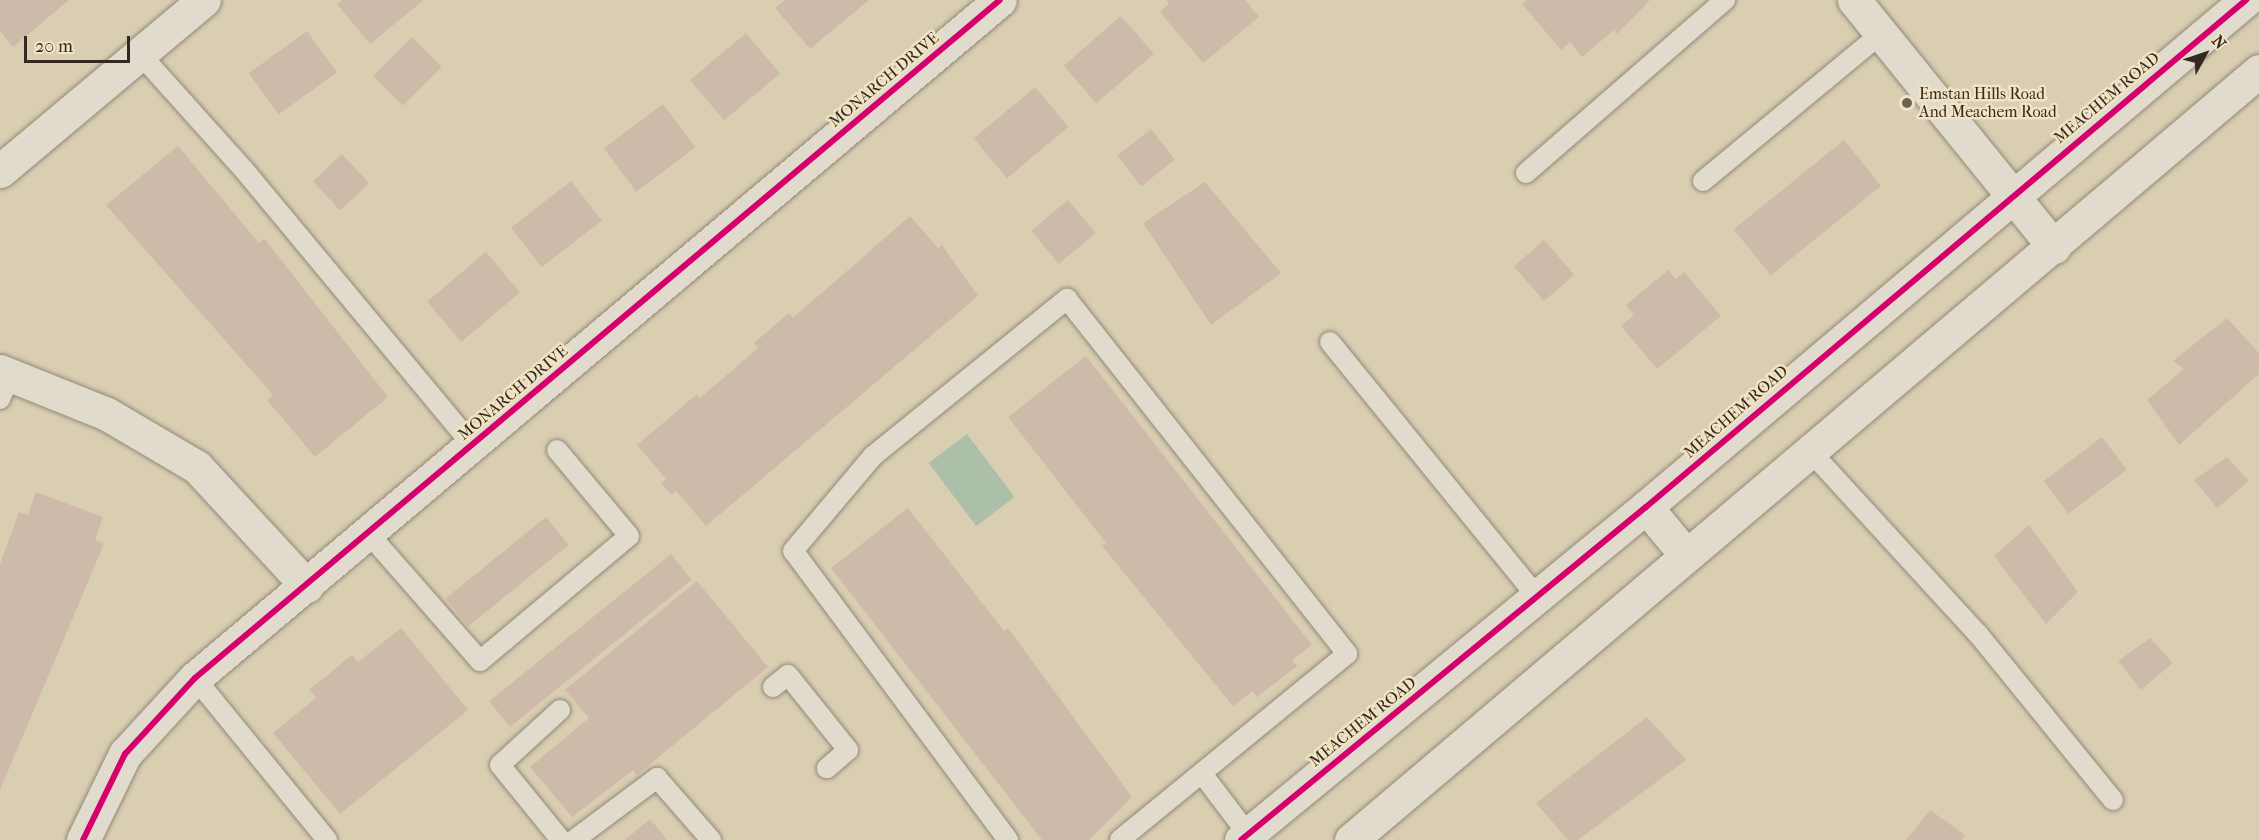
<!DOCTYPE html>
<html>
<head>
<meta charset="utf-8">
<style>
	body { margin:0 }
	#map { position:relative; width:2259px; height:840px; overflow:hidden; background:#daceb2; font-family:"IM FELL French Canon",serif }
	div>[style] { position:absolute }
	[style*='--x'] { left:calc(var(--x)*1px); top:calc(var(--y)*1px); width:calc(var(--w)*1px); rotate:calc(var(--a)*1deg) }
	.water>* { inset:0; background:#acbfa8; transform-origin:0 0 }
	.building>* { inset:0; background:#cdbaa8; transform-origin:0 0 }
	.roads { filter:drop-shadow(0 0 2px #918a79) drop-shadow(0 0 2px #918a79) }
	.lane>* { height:20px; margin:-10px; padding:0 10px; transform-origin:10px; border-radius:10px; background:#e1dbcd }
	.street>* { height:33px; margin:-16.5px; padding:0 16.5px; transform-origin:16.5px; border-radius:16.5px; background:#e1dbcd }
	.secondary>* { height:33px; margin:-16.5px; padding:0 16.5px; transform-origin:16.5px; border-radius:16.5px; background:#e1dbcd }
	.cycleway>* { height:6px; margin:-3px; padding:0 3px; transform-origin:3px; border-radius:3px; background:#d6006c }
	.dots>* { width:16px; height:16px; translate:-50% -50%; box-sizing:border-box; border:3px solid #f1e3c3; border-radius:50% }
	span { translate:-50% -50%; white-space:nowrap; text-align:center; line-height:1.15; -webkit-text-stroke:5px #f1e3c3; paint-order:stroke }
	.street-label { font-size:16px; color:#332920 }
	.poi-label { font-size:16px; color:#332920 }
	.left { translate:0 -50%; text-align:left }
	.north { position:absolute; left:2175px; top:24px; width:60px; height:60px; -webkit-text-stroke:4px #f1e3c3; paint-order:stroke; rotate:50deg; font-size:16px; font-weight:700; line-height:24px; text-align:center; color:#332920 }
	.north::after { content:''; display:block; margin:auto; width:21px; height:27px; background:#332920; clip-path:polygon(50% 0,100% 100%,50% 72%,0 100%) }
	.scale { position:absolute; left:24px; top:36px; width:106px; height:27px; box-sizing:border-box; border:3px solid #332920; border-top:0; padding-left:8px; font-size:18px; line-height:21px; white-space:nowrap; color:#332920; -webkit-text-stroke:4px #f1e3c3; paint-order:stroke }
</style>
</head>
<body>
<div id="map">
	<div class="water">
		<div style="left:967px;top:434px;width:79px;height:48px;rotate:53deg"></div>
	</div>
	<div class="building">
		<div style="clip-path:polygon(0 0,69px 0,13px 47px,0 31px)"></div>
		<div style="clip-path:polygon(342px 0,424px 0,370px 44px,337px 4px)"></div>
		<div style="clip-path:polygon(785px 0,869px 0,810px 49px,775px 8px)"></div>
		<div style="clip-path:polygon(1166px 0,1245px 0,1259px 17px,1203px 63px,1160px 12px,1169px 4px)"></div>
		<div style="clip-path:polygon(1527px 0,1650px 0,1617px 34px,1614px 30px,1582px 57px,1570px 42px,1561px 50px,1522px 4px)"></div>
		<div style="left:1121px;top:16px;width:50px;height:76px;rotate:49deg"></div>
		<div style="left:307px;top:31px;width:51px;height:72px;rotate:54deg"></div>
		<div style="left:746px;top:33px;width:53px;height:73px;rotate:50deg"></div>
		<div style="left:412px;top:37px;width:42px;height:55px;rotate:45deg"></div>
		<div style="left:1035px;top:87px;width:52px;height:80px;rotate:50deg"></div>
		<div style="left:663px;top:104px;width:54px;height:74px;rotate:53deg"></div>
		<div style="left:1151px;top:129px;width:39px;height:43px;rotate:52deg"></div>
		<div style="left:1844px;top:140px;width:59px;height:142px;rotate:51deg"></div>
		<div style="clip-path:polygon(178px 146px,259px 243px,264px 238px,388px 397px,315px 457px,267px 400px,273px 395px,106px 205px)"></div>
		<div style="left:342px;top:154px;width:40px;height:40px;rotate:47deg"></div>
		<div style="left:571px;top:181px;width:50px;height:76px;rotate:52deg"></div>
		<div style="clip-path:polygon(1205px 182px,1281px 273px,1211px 325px,1143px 223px)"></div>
		<div style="left:1068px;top:200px;width:43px;height:48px;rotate:50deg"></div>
		<div style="clip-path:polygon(910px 216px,938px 248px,942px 245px,978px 296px,706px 526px,676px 491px,671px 495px,661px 483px,666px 479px,637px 445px,697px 394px,700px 398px,758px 348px,754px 343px,789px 313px,793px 318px)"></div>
		<div style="left:1544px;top:240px;width:46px;height:40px;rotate:49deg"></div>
		<div style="left:486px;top:252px;width:53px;height:77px;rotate:50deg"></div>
		<div style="clip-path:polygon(1668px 270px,1676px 279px,1684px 272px,1721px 316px,1657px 369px,1621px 326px,1634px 315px,1626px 305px)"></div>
		<div style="clip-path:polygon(2227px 318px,2259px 353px,2259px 374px,2179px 445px,2147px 400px,2184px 369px,2173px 361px)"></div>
		<div style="clip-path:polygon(1086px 356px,1312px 645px,1292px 660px,1297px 666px,1257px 697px,1253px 691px,1233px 706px,1102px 546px,1106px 543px,1008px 417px)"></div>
		<div style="left:2102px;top:437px;width:41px;height:73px;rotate:53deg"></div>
		<div style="clip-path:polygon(2227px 457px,2249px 481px,2217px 508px,2194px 480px)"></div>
		<div style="clip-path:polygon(36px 492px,103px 517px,95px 540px,104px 544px,0 790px,0 564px,19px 512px,28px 515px)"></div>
		<div style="clip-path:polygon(908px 508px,1004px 631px,1008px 628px,1132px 797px,1089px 840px,1042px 840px,831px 568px)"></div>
		<div style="left:546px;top:517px;width:36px;height:129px;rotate:51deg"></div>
		<div style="clip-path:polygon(2029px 525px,2078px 592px,2046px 624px,1994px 556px)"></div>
		<div style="left:671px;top:554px;width:33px;height:234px;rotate:51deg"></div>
		<div style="clip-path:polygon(697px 581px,768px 667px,637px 775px,633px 770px,572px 817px,530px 767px,589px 718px,565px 690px)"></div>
		<div style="clip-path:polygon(401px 628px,468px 710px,340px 814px,273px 733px,316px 698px,309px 690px,352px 655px,358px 662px)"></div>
		<div style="clip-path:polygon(2150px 638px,2173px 663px,2141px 690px,2118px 661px)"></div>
		<div style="clip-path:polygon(1647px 717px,1686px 760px,1578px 840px,1568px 840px,1536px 803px)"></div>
		<div style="clip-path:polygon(1930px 810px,1965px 835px,1962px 840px,1906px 840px)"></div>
		<div style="clip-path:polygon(650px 819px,667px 840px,625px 840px)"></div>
	</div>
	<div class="roads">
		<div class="lane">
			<div style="--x:140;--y:54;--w:157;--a:48.1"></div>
			<div style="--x:245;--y:171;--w:355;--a:50.3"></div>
			<div style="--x:1526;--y:173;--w:264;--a:-41"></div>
			<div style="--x:1703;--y:181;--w:232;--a:-39.6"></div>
			<div style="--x:1330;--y:342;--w:328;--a:50.9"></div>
			<div style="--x:0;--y:399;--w:26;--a:-67"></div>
			<div style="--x:1811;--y:452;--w:247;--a:47.5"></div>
			<div style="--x:1978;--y:634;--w:214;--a:50.9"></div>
			<div style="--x:368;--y:533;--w:170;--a:48.8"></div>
			<div style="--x:480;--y:661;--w:194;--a:-40"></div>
			<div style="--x:629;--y:536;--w:112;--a:-129.9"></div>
			<div style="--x:195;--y:678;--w:209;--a:50.8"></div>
			<div style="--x:773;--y:687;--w:19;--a:-39"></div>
			<div style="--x:788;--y:675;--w:96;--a:51.3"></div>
			<div style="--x:848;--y:750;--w:28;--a:139"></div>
			<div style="--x:560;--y:710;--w:81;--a:137.5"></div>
			<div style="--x:500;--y:765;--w:97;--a:50.9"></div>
			<div style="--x:1203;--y:775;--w:74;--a:52.7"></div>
			<div style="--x:574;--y:840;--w:104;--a:-36.8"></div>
			<div style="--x:657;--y:778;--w:82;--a:48.9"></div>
			<div style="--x:1008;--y:840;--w:360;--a:-126.6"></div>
			<div style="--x:793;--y:551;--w:124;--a:-49.9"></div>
			<div style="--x:873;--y:456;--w:250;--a:-39"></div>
			<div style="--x:1067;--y:299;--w:452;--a:51.7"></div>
			<div style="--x:1347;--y:654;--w:293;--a:140.7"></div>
		</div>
		<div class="street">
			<div style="--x:1854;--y:0;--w:318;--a:51"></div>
			<div style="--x:0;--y:171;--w:266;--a:-40"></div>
			<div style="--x:0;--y:371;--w:115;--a:21.9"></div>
			<div style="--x:107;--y:414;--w:104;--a:30.5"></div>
			<div style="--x:197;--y:467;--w:162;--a:47.3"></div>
			<div style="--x:83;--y:840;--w:96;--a:-64"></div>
			<div style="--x:125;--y:754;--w:103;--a:-47.4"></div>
			<div style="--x:195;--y:678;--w:1052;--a:-40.11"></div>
		</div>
		<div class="secondary">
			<div style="--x:1646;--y:507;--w:62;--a:50.2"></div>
			<div style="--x:1241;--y:840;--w:524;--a:-39.43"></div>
			<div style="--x:1646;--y:507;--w:786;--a:-40.2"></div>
			<div style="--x:1351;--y:840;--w:1190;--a:-40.26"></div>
		</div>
	</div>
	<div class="cycleway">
		<div style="--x:83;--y:840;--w:96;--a:-64"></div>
		<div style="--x:125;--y:754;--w:103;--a:-47.4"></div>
		<div style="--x:195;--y:678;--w:1052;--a:-40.11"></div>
		<div style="--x:1241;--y:840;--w:524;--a:-39.43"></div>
		<div style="--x:1646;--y:507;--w:786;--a:-40.2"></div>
	</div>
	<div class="dots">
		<div style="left:1907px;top:103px;background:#6d6353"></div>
	</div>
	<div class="street-label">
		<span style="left:884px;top:80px;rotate:-40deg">MONARCH DRIVE</span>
		<span style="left:2107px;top:98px;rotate:-40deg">MEACHEM ROAD</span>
		<span style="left:513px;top:393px;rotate:-40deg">MONARCH DRIVE</span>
		<span style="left:1736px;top:412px;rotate:-41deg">MEACHEM ROAD</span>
		<span style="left:1363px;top:722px;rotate:-39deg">MEACHEM ROAD</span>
	</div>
	<div class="poi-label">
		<span class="left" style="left:1919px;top:103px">Emstan Hills Road<br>And Meachem Road</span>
	</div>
	<div class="north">N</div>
	<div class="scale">20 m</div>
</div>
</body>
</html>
